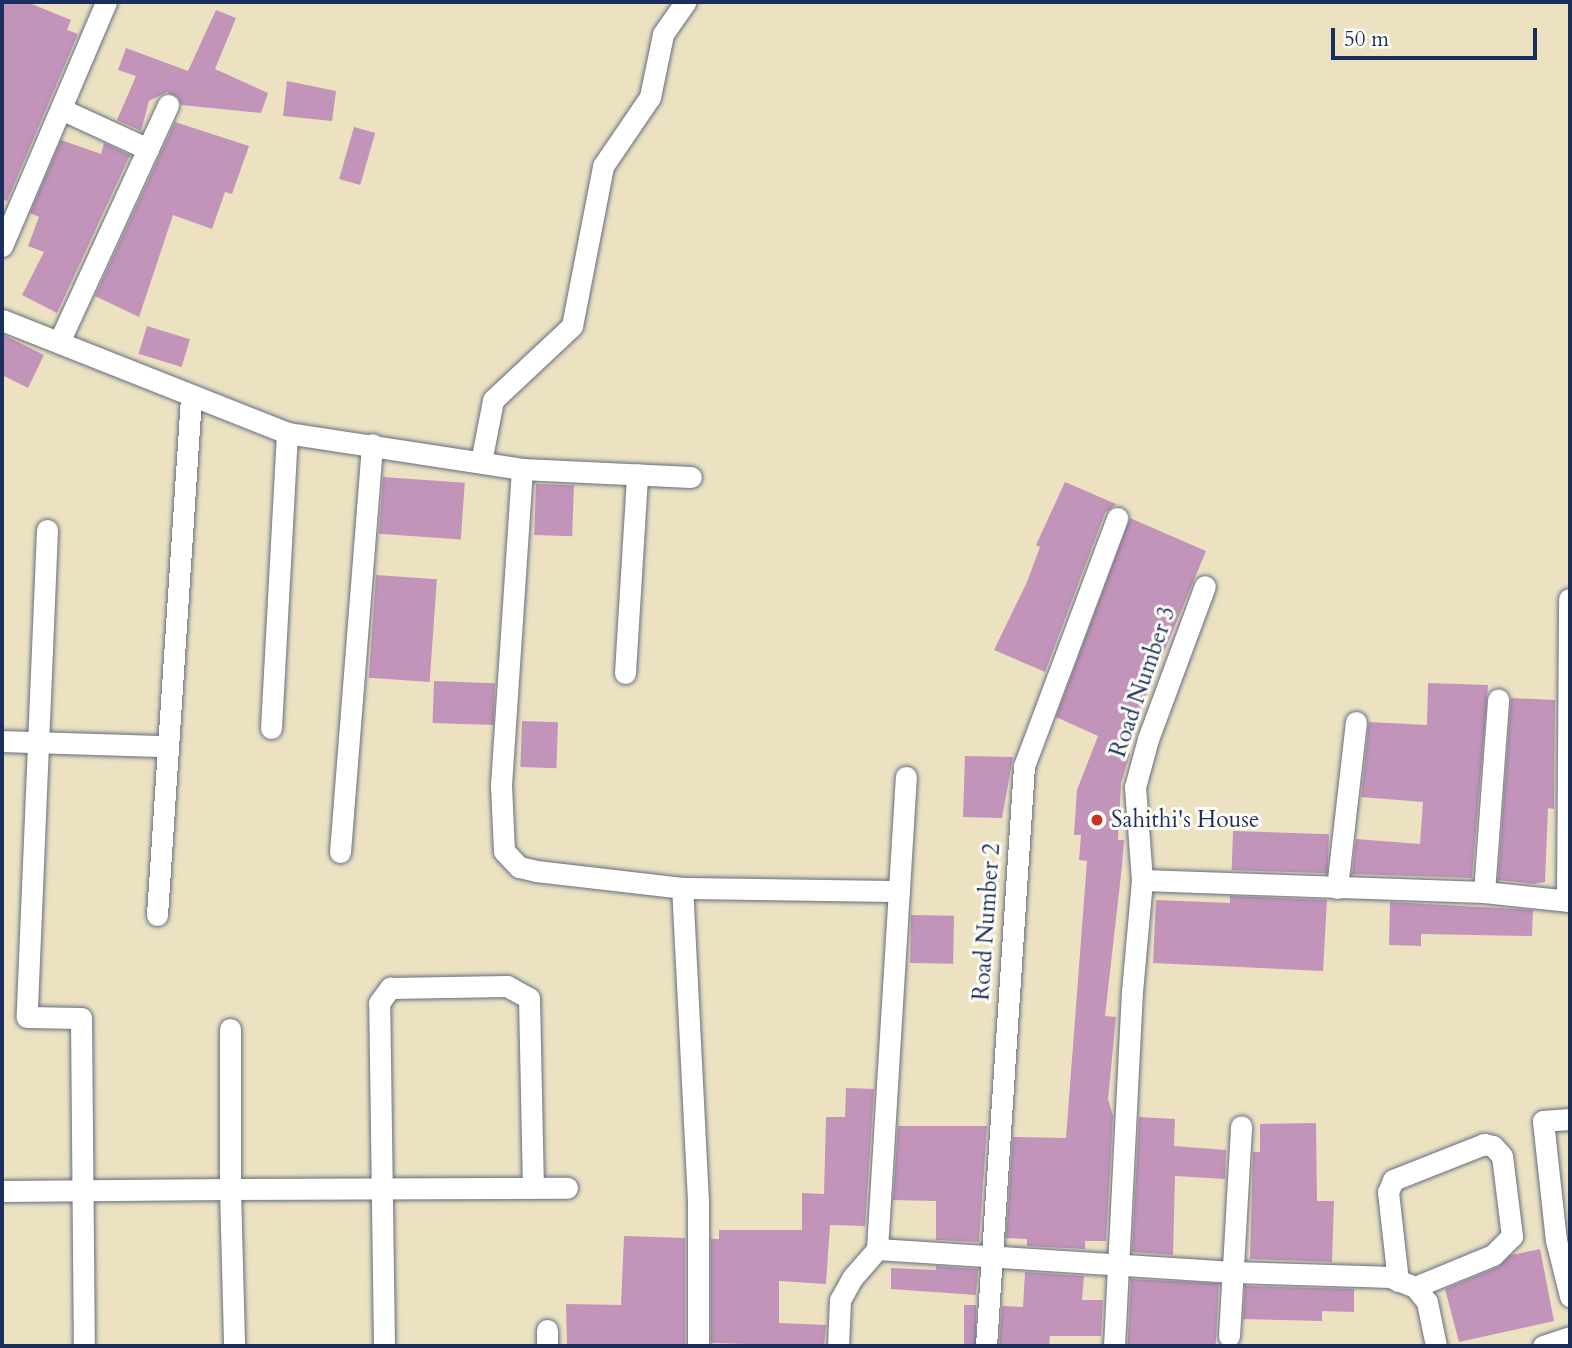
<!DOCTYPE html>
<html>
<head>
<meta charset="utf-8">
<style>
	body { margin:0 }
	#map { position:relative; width:1572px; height:1348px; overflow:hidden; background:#ece2c2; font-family:Cardo,serif }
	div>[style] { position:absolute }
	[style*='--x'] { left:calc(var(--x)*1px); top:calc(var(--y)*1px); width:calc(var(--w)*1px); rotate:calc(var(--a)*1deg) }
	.building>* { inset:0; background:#c294b9; transform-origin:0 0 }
	.roads { filter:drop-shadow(0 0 2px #646e81) drop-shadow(0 0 2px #646e81) }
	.street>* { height:21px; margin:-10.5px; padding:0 10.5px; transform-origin:10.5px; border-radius:10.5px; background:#fff }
	.dots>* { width:19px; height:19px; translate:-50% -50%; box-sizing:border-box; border:4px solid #fdfcf7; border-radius:50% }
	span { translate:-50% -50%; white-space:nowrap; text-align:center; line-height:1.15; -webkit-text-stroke:6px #fdfcf7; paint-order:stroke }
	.street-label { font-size:23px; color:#1b2f5e }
	.poi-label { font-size:23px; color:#1b2f5e }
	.left { translate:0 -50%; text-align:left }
	.frame { position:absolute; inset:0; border:4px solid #1b2f5e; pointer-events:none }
	.scale { position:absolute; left:1331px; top:28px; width:206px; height:32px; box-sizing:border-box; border:4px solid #1b2f5e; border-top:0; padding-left:9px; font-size:21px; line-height:24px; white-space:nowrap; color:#1b2f5e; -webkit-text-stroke:5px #fdfcf7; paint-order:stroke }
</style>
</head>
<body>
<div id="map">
	<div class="building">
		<div style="clip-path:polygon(5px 2px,27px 2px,71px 20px,67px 30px,78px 34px,7px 201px,2px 199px,2px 11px)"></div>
		<div style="clip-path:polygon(216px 10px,236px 18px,215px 69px,268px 93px,261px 113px,181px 105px,178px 97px,167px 92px,149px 101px,141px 131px,117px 120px,136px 76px,118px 70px,126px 48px,188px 71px)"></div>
		<div style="clip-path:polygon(287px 81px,336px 91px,332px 121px,283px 116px)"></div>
		<div style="clip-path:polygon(175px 122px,249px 146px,232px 194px,225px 192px,212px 229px,173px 215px,139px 317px,95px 296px)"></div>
		<div style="left:354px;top:127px;width:22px;height:54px;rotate:16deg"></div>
		<div style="clip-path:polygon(61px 140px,101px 154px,104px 143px,130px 155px,57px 313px,22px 295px,44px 252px,28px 246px,39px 217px,30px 213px)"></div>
		<div style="left:147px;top:326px;width:45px;height:29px;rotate:17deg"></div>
		<div style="clip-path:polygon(2px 334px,44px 355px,28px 388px,2px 375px)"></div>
		<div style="left:383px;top:477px;width:82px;height:57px;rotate:4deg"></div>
		<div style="clip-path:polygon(1065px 482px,1116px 504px,1105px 513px,1045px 672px,994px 650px,1027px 582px,1040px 547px,1036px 545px)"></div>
		<div style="left:536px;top:484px;width:38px;height:51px;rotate:2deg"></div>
		<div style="clip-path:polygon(1130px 518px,1206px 551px,1123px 751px,1130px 754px,1121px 783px,1118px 840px,1124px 840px,1122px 866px,1105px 1016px,1116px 1017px,1108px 1099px,1113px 1116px,1106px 1241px,1085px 1241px,1085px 1249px,1027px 1246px,1027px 1239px,1006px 1238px,1013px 1137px,1066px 1138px,1087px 861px,1079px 860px,1081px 835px,1074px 835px,1077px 790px,1098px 736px,1056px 717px)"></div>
		<div style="left:376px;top:575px;width:61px;height:103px;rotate:4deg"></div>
		<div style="left:434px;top:681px;width:61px;height:42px;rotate:2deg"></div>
		<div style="clip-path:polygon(1428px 683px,1488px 685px,1472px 878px,1352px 874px,1356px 839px,1420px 844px,1423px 802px,1361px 797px,1369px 722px,1427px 725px)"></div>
		<div style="clip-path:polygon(1511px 698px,1555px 700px,1554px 809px,1548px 808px,1545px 882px,1534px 884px,1498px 880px)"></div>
		<div style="left:522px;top:721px;width:36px;height:46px;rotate:2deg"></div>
		<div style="clip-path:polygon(965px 756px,1013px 757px,1002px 818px,963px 817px)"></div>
		<div style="left:1233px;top:831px;width:96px;height:39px;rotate:2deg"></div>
		<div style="clip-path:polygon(1230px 896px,1327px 900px,1323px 971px,1153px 963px,1156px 900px,1230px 903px)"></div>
		<div style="clip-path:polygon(1390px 902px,1533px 910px,1532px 936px,1421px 934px,1421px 946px,1389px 945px)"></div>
		<div style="left:911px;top:915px;width:43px;height:48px;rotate:1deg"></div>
		<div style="clip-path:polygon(846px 1088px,874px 1089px,865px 1226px,830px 1225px,826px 1284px,779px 1281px,779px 1323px,826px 1325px,824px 1346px,711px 1343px,711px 1239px,719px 1239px,719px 1230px,802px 1230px,802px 1193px,824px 1194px,826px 1117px,845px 1117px)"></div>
		<div style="clip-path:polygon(1139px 1117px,1175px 1119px,1174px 1146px,1226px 1150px,1225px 1179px,1175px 1176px,1173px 1255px,1132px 1252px)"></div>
		<div style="clip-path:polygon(1316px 1123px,1317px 1201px,1334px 1201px,1332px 1262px,1250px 1259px,1253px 1152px,1260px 1152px,1260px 1124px)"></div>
		<div style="clip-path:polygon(898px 1126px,987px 1126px,979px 1242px,936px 1240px,936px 1201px,893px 1200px)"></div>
		<div style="clip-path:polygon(624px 1236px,685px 1238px,685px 1346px,567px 1346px,566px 1304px,621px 1305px)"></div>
		<div style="clip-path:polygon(1540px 1249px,1554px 1321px,1459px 1342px,1445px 1289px,1498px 1267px,1511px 1255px)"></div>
		<div style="clip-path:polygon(936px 1266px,978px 1269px,976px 1295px,891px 1289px,891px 1268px,936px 1270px)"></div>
		<div style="clip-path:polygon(1025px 1272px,1084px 1276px,1082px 1300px,1103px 1300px,1101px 1336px,1050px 1336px,1049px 1346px,999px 1346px,1002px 1306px,1023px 1307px)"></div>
		<div style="left:1131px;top:1279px;width:88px;height:67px;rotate:3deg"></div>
		<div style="clip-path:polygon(1245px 1286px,1354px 1289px,1354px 1312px,1322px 1311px,1322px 1321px,1243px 1319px)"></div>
		<div style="left:964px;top:1305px;width:12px;height:41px"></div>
	</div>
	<div class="roads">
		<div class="street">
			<div style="--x:61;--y:109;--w:96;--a:24.7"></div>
			<div style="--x:2;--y:246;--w:265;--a:-66.9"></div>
			<div style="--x:2;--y:320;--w:307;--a:21.6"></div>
			<div style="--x:287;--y:433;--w:238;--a:8.7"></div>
			<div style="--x:522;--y:469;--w:169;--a:2.7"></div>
			<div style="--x:59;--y:342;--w:261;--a:-65.3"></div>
			<div style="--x:481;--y:462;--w:63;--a:-79"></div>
			<div style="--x:493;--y:400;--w:108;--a:-43.1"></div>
			<div style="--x:572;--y:326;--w:163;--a:-79"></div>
			<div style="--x:603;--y:166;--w:83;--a:-55.7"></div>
			<div style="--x:650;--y:97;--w:64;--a:-78.3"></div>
			<div style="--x:663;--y:34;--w:39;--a:-55"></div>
			<div style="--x:522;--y:469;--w:317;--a:93.8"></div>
			<div style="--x:501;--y:785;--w:66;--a:87.4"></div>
			<div style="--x:504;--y:851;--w:22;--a:47"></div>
			<div style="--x:519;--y:867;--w:17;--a:13"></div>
			<div style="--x:536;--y:871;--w:147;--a:6.6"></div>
			<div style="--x:47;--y:530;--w:487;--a:92.4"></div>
			<div style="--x:27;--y:1017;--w:54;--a:1.1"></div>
			<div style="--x:81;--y:1018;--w:328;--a:89.5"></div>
			<div style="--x:625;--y:673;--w:199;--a:-86.5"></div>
			<div style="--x:271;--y:728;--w:295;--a:-86.9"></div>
			<div style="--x:2;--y:741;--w:163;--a:1.8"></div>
			<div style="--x:340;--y:852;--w:409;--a:-85.5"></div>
			<div style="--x:1142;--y:880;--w:93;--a:-94.3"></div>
			<div style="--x:1135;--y:787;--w:50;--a:-74.8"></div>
			<div style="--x:1148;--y:739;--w:163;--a:-69.6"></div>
			<div style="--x:1337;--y:888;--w:167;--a:-83.5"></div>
			<div style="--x:1484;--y:892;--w:193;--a:-85.8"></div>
			<div style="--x:1567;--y:901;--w:302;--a:-89.6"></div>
			<div style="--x:157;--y:915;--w:518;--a:-86.24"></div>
			<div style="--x:230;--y:1029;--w:160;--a:90"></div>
			<div style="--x:230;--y:1189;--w:337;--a:-0.2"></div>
			<div style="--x:1570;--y:1119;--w:27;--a:176"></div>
			<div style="--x:1543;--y:1121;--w:120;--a:83.8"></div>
			<div style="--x:1556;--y:1240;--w:58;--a:76"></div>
			<div style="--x:2;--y:1191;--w:228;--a:-0.5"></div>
			<div style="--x:230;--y:1189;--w:157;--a:88.5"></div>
			<div style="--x:877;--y:1249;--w:357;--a:3.7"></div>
			<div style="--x:1233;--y:1272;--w:157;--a:1.8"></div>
			<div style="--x:1390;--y:1277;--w:27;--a:22"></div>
			<div style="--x:1415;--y:1287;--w:19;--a:51"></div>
			<div style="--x:1427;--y:1302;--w:45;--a:78.4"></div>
			<div style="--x:1398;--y:1281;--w:90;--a:-96.4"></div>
			<div style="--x:1388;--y:1192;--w:13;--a:-67"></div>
			<div style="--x:1393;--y:1180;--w:98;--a:-21.6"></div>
			<div style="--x:1484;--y:1144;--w:9;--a:13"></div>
			<div style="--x:1493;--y:1146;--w:13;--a:48"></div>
			<div style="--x:1502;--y:1156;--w:81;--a:82.9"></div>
			<div style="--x:1512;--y:1236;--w:27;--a:135"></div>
			<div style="--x:1493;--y:1255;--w:84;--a:157.7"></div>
			<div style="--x:1229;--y:1336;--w:210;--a:-86.7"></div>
			<div style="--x:384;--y:1346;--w:343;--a:-90.8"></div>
			<div style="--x:379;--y:1003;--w:19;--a:-54"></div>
			<div style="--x:390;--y:988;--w:117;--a:-1"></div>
			<div style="--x:507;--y:986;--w:25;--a:29"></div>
			<div style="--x:529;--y:998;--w:190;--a:88.8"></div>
			<div style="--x:547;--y:1346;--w:16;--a:-90"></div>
			<div style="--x:698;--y:1346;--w:145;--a:-90"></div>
			<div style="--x:698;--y:1201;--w:313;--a:-92.9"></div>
			<div style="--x:682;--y:888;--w:217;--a:0.8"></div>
			<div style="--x:838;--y:1346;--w:46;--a:-87.5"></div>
			<div style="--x:840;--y:1300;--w:26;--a:-61"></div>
			<div style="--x:853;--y:1277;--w:37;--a:-49"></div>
			<div style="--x:877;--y:1249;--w:473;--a:-86.5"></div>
			<div style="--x:986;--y:1346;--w:581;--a:-86.25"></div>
			<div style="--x:1024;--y:766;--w:265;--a:-69.4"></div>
			<div style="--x:1114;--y:1346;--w:354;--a:-87.1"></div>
			<div style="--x:1132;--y:992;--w:112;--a:-84.9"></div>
			<div style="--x:1142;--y:880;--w:342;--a:2"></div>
			<div style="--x:1484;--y:892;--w:86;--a:6"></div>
			<div style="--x:1543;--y:1346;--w:28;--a:-18"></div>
		</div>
	</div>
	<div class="dots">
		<div style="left:1097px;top:820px;background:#c8321e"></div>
	</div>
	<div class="street-label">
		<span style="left:1143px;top:682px;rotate:-71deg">Road Number 3</span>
		<span style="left:987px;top:922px;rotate:-86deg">Road Number 2</span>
	</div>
	<div class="poi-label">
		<span class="left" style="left:1111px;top:820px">Sahithi's House</span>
	</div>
	<div class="frame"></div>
	<div class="scale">50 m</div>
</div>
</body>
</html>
